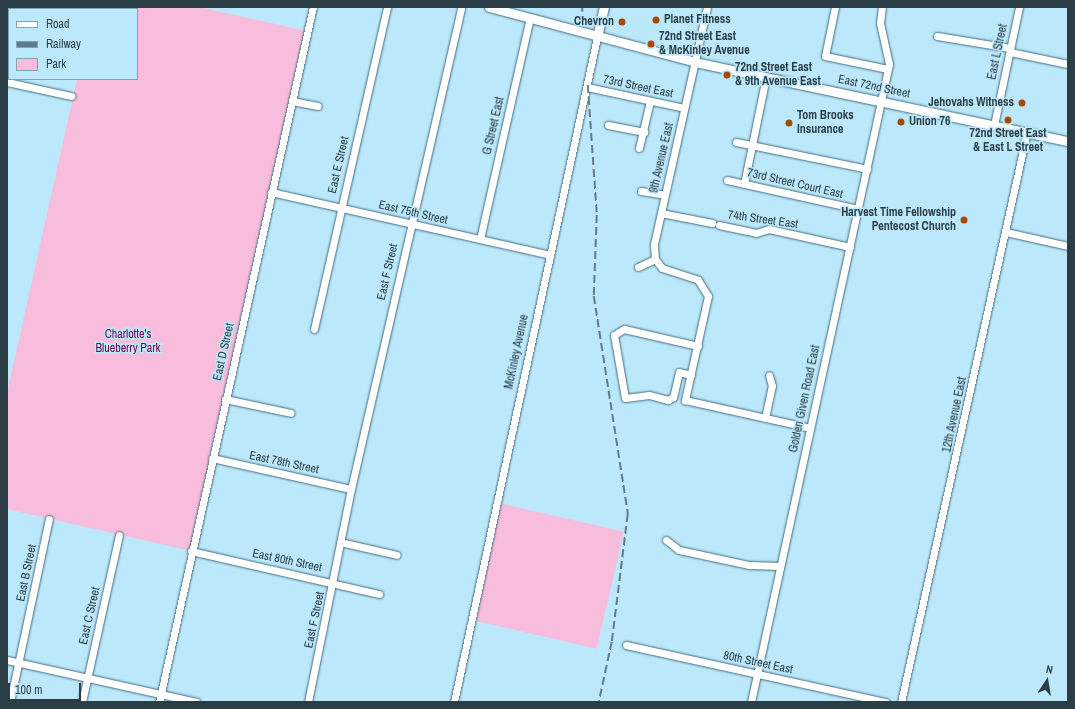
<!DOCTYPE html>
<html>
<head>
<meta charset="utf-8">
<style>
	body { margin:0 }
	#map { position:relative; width:1075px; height:709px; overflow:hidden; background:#bce8fb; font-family:"Archivo Narrow",sans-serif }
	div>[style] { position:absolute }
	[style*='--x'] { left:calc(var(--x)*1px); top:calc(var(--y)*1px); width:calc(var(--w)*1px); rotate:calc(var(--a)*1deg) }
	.green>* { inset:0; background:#f8bddc; transform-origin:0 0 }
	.roads { filter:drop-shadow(0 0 1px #446d7d) drop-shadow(0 0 1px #446d7d) }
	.minor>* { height:7px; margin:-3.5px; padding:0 3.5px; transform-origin:3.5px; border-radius:3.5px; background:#fff }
	.major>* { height:9px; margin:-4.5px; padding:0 4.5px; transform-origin:4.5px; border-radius:4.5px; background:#fff }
	.rail>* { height:1.5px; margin-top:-0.75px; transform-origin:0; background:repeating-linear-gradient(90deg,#617c88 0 8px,transparent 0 12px) }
	.dots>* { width:11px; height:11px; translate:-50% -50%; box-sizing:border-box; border:2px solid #bce8fb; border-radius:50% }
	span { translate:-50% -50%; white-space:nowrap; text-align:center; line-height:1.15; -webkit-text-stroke:3px #bce8fb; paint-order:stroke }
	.poi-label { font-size:12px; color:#2c3e45; font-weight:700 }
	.left { translate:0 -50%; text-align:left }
	.right { translate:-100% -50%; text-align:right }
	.street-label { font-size:12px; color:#2c3e45 }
	.park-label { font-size:12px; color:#6b044b }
	.frame { position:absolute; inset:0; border:8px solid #2c3e45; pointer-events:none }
	.legend { position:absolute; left:8px; top:8px; width:130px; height:72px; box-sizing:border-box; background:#bce8fb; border:1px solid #82a4b2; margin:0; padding:5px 7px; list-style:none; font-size:12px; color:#2c3e45 }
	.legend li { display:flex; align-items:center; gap:8px; height:20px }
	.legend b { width:20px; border:1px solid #82a4b2 }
	.north { position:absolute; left:1027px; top:661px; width:40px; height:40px; -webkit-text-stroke:3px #bce8fb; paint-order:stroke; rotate:12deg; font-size:11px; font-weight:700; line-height:16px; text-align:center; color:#2c3e45 }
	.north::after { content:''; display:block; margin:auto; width:14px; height:18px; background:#2c3e45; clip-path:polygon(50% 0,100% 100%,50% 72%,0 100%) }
	.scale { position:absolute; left:8px; top:683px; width:73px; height:18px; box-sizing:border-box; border:2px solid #2c3e45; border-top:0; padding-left:5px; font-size:12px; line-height:14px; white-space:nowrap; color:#2c3e45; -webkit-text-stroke:3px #bce8fb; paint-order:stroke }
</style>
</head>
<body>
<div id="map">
	<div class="green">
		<div style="clip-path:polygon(94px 7px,199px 7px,307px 31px,191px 551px,7px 509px,7px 393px,77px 79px,137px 79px,137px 9px)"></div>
		<div style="left:499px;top:503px;width:128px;height:120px;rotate:13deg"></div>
	</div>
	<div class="roads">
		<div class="minor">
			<div style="--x:707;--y:7;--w:244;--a:102.6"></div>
			<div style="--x:654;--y:245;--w:14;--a:86"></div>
			<div style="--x:655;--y:259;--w:11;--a:52"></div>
			<div style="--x:662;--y:268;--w:38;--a:18"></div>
			<div style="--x:698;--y:280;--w:19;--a:58"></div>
			<div style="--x:708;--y:296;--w:107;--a:102.5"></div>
			<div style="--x:685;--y:400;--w:128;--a:12.6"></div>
			<div style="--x:835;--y:7;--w:50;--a:101.5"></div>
			<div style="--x:825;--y:56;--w:64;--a:11.7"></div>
			<div style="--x:12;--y:9;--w:2;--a:-63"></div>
			<div style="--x:7;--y:34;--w:10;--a:-79"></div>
			<div style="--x:937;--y:36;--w:74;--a:9.3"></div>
			<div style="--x:1010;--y:52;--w:59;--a:11.7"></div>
			<div style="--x:7;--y:82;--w:66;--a:12.3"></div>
			<div style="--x:587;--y:87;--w:99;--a:12.2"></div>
			<div style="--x:292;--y:101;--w:26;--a:11"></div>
			<div style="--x:608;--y:125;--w:37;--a:11"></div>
			<div style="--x:994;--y:125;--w:121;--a:-78"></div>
			<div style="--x:736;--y:142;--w:134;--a:11.6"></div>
			<div style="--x:639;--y:148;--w:48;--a:-76.8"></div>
			<div style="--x:727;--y:180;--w:134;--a:12.5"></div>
			<div style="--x:744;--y:184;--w:109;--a:-78.4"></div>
			<div style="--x:641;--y:191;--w:24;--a:9"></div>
			<div style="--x:271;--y:192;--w:286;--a:12.7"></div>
			<div style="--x:661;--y:213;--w:52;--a:11.1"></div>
			<div style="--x:719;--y:225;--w:38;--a:12"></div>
			<div style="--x:756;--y:233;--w:14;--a:-17"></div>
			<div style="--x:769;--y:229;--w:83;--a:12.5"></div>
			<div style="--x:1006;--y:232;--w:64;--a:12.7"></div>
			<div style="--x:480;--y:239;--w:227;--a:-77.3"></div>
			<div style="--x:638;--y:267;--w:19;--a:-25"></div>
			<div style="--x:314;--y:329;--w:330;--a:-77.2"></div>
			<div style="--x:691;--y:375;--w:12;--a:-166"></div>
			<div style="--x:679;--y:372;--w:26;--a:103"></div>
			<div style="--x:673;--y:397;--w:6;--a:149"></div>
			<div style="--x:668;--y:400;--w:20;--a:-165"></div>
			<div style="--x:649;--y:395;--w:24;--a:173"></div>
			<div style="--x:625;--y:398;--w:64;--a:-99.9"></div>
			<div style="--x:614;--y:335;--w:12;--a:-31"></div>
			<div style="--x:624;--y:329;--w:76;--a:12.9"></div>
			<div style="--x:225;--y:399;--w:67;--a:12"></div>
			<div style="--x:765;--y:418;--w:33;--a:-78"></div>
			<div style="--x:772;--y:386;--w:11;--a:-105"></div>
			<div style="--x:212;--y:458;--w:142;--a:12.6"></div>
			<div style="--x:666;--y:540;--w:16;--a:38"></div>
			<div style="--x:679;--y:550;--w:72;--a:12.1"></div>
			<div style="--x:749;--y:565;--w:31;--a:2"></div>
			<div style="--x:340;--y:542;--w:58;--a:12.8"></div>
			<div style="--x:191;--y:551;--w:193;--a:12.9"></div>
			<div style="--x:626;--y:645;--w:266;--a:12.4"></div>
			<div style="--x:7;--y:660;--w:194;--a:12.5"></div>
			<div style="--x:10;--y:702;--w:187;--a:-78"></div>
			<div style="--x:82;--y:702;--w:171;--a:-77.5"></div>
			<div style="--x:159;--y:702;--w:712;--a:-77.51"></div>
			<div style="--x:308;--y:702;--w:217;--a:-78.6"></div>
			<div style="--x:351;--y:489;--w:494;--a:-77.1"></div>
			<div style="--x:454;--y:702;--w:680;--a:-77.86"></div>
			<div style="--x:751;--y:702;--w:653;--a:-77.79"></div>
			<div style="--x:889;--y:64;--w:42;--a:-102.4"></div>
			<div style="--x:880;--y:23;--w:16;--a:-83"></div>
			<div style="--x:901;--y:702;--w:584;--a:-77.54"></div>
		</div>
		<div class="major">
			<div style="--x:489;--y:7;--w:213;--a:14.9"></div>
			<div style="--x:695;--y:62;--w:381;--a:12"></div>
			<div style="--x:597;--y:37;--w:31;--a:-77"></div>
		</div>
	</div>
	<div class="rail">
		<div style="--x:582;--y:12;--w:5;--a:-90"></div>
		<div style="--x:588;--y:85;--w:130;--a:86"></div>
		<div style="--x:597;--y:215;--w:81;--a:92.1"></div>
		<div style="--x:594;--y:296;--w:221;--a:81.1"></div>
		<div style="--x:628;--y:514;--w:129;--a:97.1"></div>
		<div style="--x:612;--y:642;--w:61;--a:102.2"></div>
	</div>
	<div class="dots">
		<div style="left:656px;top:20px;background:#a84702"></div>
		<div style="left:622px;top:22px;background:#a84702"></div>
		<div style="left:651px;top:44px;background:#a84702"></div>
		<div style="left:727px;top:75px;background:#a84702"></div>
		<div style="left:1022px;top:103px;background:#a84702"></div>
		<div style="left:1008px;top:120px;background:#a84702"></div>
		<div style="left:901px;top:122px;background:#a84702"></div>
		<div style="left:789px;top:123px;background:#a84702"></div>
		<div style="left:964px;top:220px;background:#a84702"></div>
	</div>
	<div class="poi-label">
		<span class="left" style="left:664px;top:20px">Planet Fitness</span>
		<span class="right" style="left:614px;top:22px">Chevron</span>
		<span class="left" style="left:659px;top:44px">72nd Street East<br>&amp; McKinley Avenue</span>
		<span class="left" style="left:735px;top:75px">72nd Street East<br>&amp; 9th Avenue East</span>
		<span class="right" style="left:1014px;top:103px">Jehovahs Witness</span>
		<span class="left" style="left:797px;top:123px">Tom Brooks<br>Insurance</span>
		<span class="left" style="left:909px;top:122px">Union 76</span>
		<span style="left:1008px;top:141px">72nd Street East<br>&amp; East L Street</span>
		<span class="right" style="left:956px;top:220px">Harvest Time Fellowship<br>Pentecost Church</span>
	</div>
	<div class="street-label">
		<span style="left:998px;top:52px;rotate:-78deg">East L Street</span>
		<span style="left:638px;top:87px;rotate:12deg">73rd Street East</span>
		<span style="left:874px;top:87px;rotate:12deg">East 72nd Street</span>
		<span style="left:494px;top:126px;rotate:-77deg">G Street East</span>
		<span style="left:662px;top:158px;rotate:-77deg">9th Avenue East</span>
		<span style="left:339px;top:165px;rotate:-77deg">East E Street</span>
		<span style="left:795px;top:184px;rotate:13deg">73rd Street Court East</span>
		<span style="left:413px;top:213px;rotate:13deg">East 75th Street</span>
		<span style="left:763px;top:220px;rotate:8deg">74th Street East</span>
		<span style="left:388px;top:272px;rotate:-77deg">East F Street</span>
		<span style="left:224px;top:352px;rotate:-77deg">East D Street</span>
		<span style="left:517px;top:352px;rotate:-78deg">McKinley Avenue</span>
		<span style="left:805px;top:399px;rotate:-78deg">Golden Given Road East</span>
		<span style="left:955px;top:415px;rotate:-78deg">12th Avenue East</span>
		<span style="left:284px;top:463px;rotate:12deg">East 78th Street</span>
		<span style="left:287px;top:561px;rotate:12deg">East 80th Street</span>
		<span style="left:27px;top:573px;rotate:-78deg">East B Street</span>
		<span style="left:90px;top:616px;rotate:-77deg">East C Street</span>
		<span style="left:315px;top:620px;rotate:-78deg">East F Street</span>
		<span style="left:758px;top:663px;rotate:12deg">80th Street East</span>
	</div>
	<div class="park-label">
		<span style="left:128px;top:342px">Charlotte's<br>Blueberry Park</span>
	</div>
	<div class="frame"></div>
	<ul class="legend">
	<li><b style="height:5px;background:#fff"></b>Road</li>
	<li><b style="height:5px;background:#617c88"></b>Railway</li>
	<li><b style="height:11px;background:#f8bddc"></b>Park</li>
	</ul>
	<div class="north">N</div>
	<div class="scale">100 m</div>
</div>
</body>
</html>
